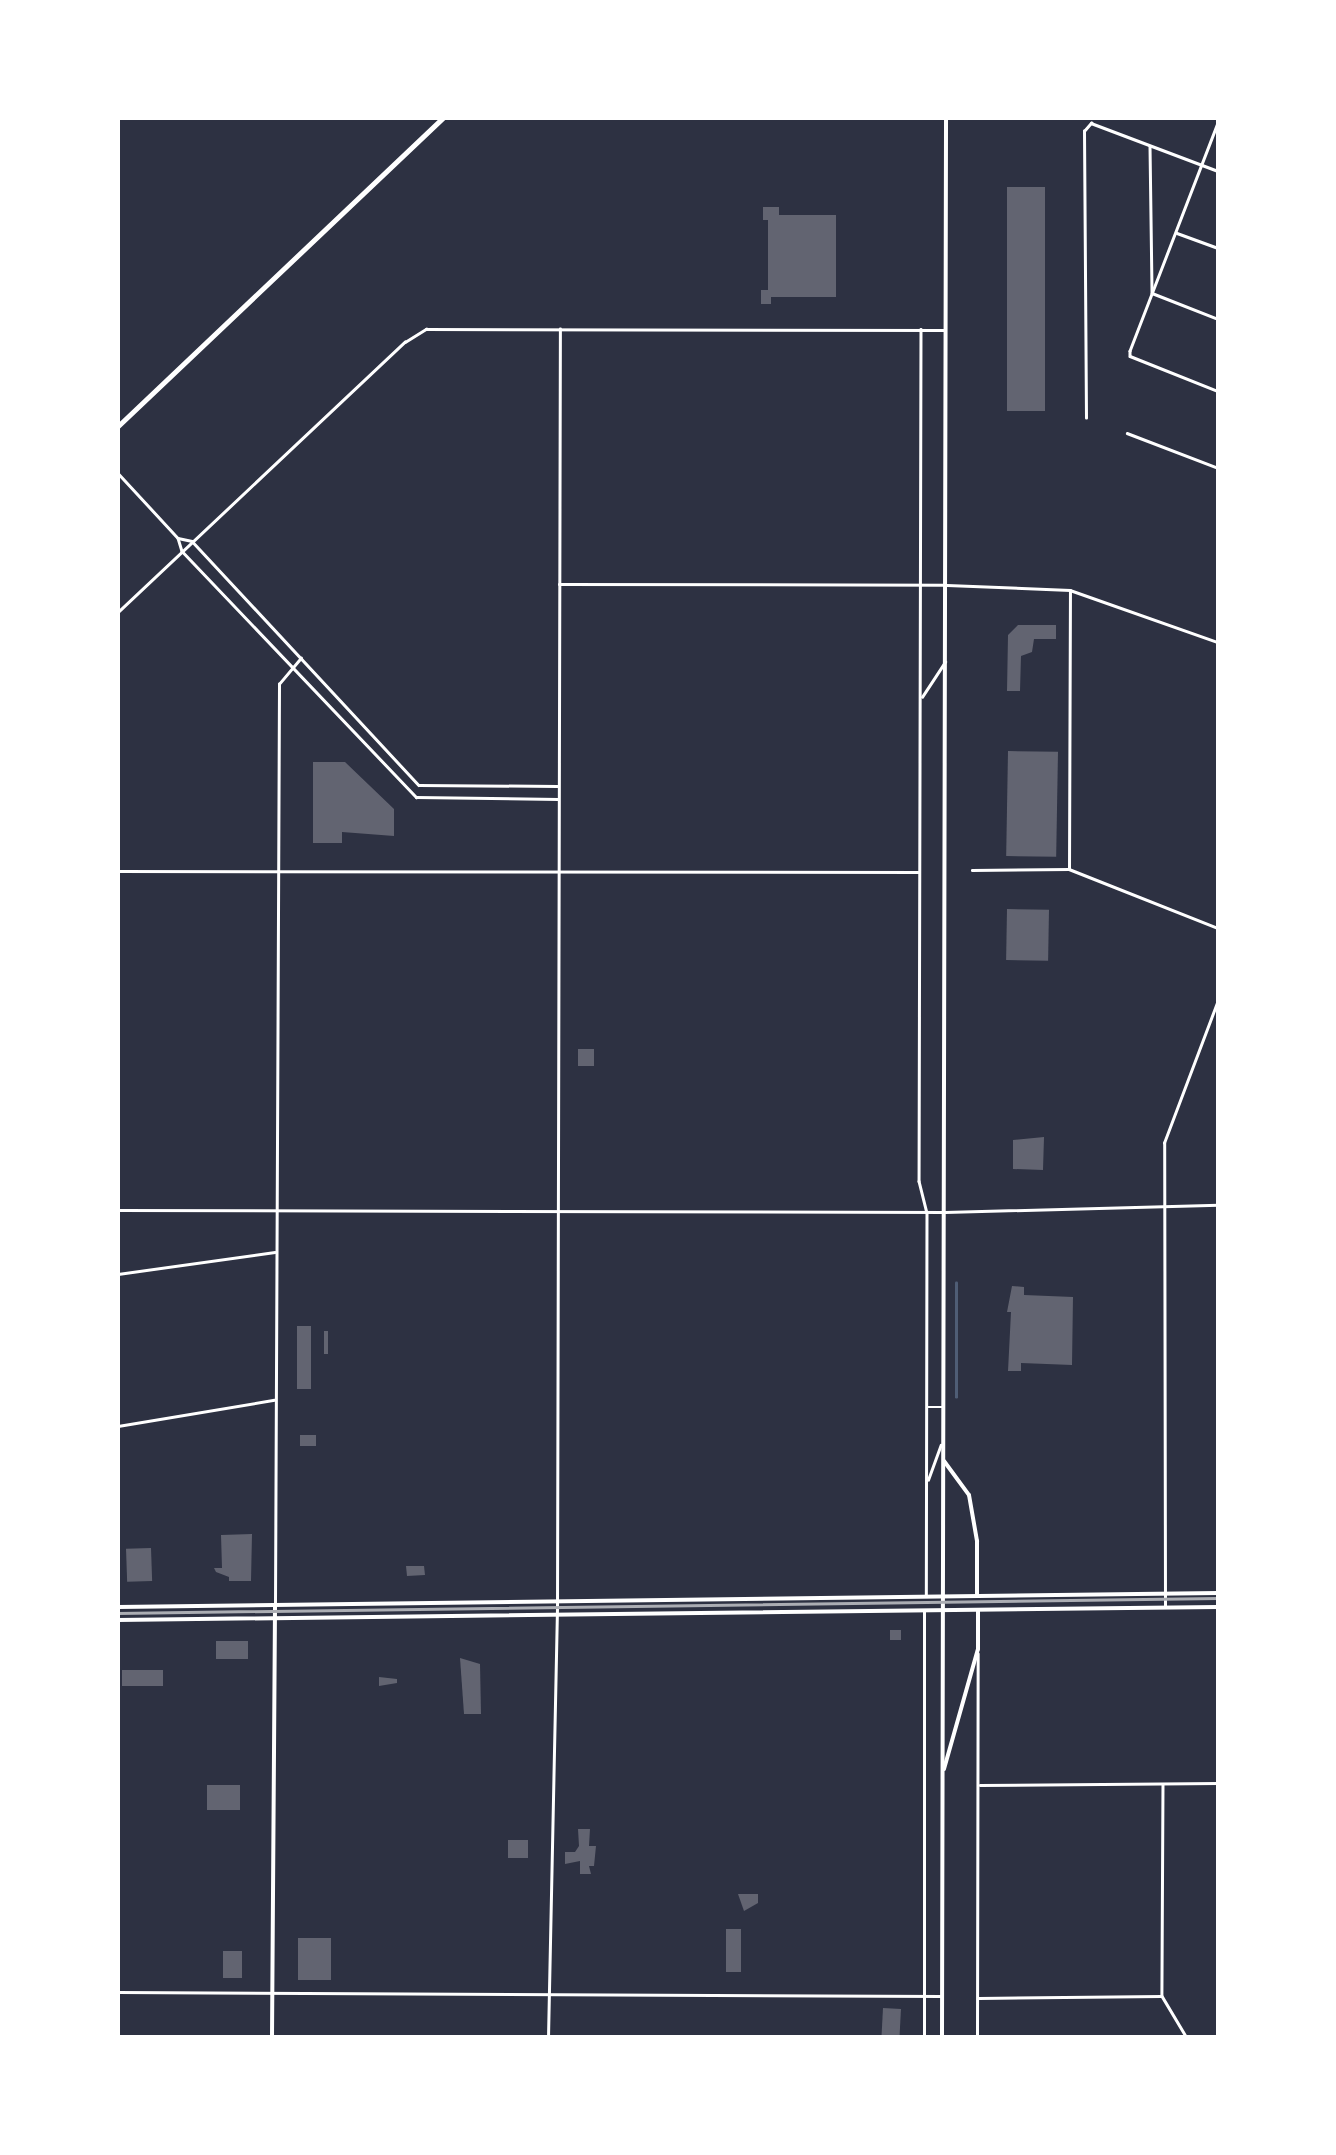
<!DOCTYPE html>
<html>
<head>
<meta charset="utf-8">
<style>
	body { margin:0 }
	#map { position:relative; width:1336px; height:2155px; overflow:hidden; background:#2d3142; font-family:Rubik,sans-serif }
	div>[style] { position:absolute }
	[style*='--x'] { left:calc(var(--x)*1px); top:calc(var(--y)*1px); width:calc(var(--w)*1px); rotate:calc(var(--a)*1deg) }
	.stream>* { height:2.5px; margin:-1.25px; padding:0 1.25px; transform-origin:1.25px; border-radius:1.25px; background:#4f5d75 }
	.building>* { inset:0; background:#626471; transform-origin:0 0 }
	.minor>* { height:2.5px; margin:-1.25px; padding:0 1.25px; transform-origin:1.25px; border-radius:1.25px; background:#fff }
	.tertiary>* { height:2.5px; margin:-1.25px; padding:0 1.25px; transform-origin:1.25px; border-radius:1.25px; background:#fff }
	.secondary>* { height:4px; margin:-2px; padding:0 2px; transform-origin:2px; border-radius:2px; background:#fff }
	.primary>* { height:4px; margin:-2px; padding:0 2px; transform-origin:2px; border-radius:2px; background:#fff }
	.trunk>* { height:5px; margin:-2.5px; padding:0 2.5px; transform-origin:2.5px; border-radius:2.5px; background:#fff }
	.tram>* { height:2.5px; margin:-1.25px; padding:0 1.25px; transform-origin:1.25px; border-radius:1.25px; background:#abadb3 }
	span { translate:-50% -50%; white-space:nowrap; text-align:center; line-height:1.15; -webkit-text-stroke:8px #fff; paint-order:stroke }
	.frame { position:absolute; inset:0; border:120px solid #fff; pointer-events:none }
</style>
</head>
<body>
<div id="map">
	<div class="stream">
		<div style="--x:956;--y:1397;--w:114;--a:-90"></div>
	</div>
	<div class="building">
		<div style="left:1007px;top:187px;width:38px;height:224px"></div>
		<div style="clip-path:polygon(763px 207px,779px 207px,779px 215px,836px 215px,836px 297px,771px 297px,771px 304px,761px 304px,761px 290px,768px 290px,768px 220px,763px 220px)"></div>
		<div style="clip-path:polygon(1018px 625px,1056px 625px,1056px 639px,1034px 639px,1032px 652px,1021px 656px,1020px 691px,1007px 691px,1008px 635px)"></div>
		<div style="left:1008px;top:751px;width:50px;height:105px;rotate:1deg"></div>
		<div style="clip-path:polygon(313px 762px,345px 762px,394px 809px,394px 836px,342px 832px,342px 843px,313px 843px)"></div>
		<div style="left:1007px;top:909px;width:42px;height:51px;rotate:1deg"></div>
		<div style="left:578px;top:1049px;width:16px;height:17px"></div>
		<div style="clip-path:polygon(1044px 1137px,1043px 1170px,1013px 1169px,1013px 1140px)"></div>
		<div style="clip-path:polygon(1012px 1286px,1024px 1287px,1024px 1295px,1073px 1297px,1072px 1365px,1021px 1363px,1021px 1371px,1008px 1371px,1011px 1312px,1007px 1312px)"></div>
		<div style="left:297px;top:1326px;width:14px;height:63px"></div>
		<div style="left:324px;top:1331px;width:4px;height:23px"></div>
		<div style="left:300px;top:1435px;width:16px;height:11px"></div>
		<div style="clip-path:polygon(252px 1534px,251px 1581px,229px 1581px,229px 1577px,216px 1572px,214px 1568px,222px 1568px,221px 1535px)"></div>
		<div style="left:151px;top:1548px;width:33px;height:25px;rotate:88deg"></div>
		<div style="clip-path:polygon(406px 1566px,424px 1566px,425px 1575px,407px 1576px)"></div>
		<div style="left:901px;top:1630px;width:10px;height:11px;rotate:90deg"></div>
		<div style="left:216px;top:1641px;width:32px;height:18px"></div>
		<div style="clip-path:polygon(460px 1658px,480px 1664px,481px 1714px,464px 1714px)"></div>
		<div style="left:163px;top:1670px;width:16px;height:41px;rotate:90deg"></div>
		<div style="clip-path:polygon(379px 1677px,397px 1679px,397px 1683px,379px 1686px)"></div>
		<div style="left:207px;top:1785px;width:33px;height:25px"></div>
		<div style="clip-path:polygon(578px 1829px,590px 1829px,589px 1846px,596px 1846px,594px 1866px,589px 1866px,591px 1874px,580px 1874px,580px 1861px,565px 1864px,565px 1852px,575px 1852px,579px 1846px)"></div>
		<div style="left:508px;top:1840px;width:20px;height:18px"></div>
		<div style="clip-path:polygon(738px 1894px,758px 1894px,758px 1903px,744px 1911px)"></div>
		<div style="left:726px;top:1929px;width:15px;height:43px"></div>
		<div style="left:298px;top:1938px;width:33px;height:42px"></div>
		<div style="left:223px;top:1951px;width:19px;height:27px"></div>
		<div style="left:883px;top:2008px;width:18px;height:30px;rotate:3deg"></div>
	</div>
	<div class="minor">
		<div style="--x:1218;--y:123;--w:244;--a:111.1"></div>
		<div style="--x:1130;--y:351;--w:5;--a:90"></div>
		<div style="--x:1130;--y:356;--w:95;--a:21.7"></div>
		<div style="--x:1150;--y:146;--w:147;--a:89.2"></div>
		<div style="--x:1152;--y:293;--w:71;--a:21.5"></div>
		<div style="--x:1177;--y:233;--w:44;--a:20.1"></div>
		<div style="--x:921;--y:329;--w:852;--a:90.13"></div>
		<div style="--x:919;--y:1181;--w:32;--a:76"></div>
		<div style="--x:927;--y:1212;--w:383;--a:90.1"></div>
		<div style="--x:1086;--y:418;--w:287;--a:-90.4"></div>
		<div style="--x:1084;--y:131;--w:11;--a:-49"></div>
		<div style="--x:1091;--y:123;--w:136;--a:20.7"></div>
		<div style="--x:1127;--y:433;--w:97;--a:21"></div>
		<div style="--x:118;--y:473;--w:88;--a:47.3"></div>
		<div style="--x:178;--y:538;--w:14;--a:73"></div>
		<div style="--x:182;--y:551;--w:340;--a:46.4"></div>
		<div style="--x:416;--y:797;--w:142;--a:0.8"></div>
		<div style="--x:178;--y:538;--w:14;--a:12"></div>
		<div style="--x:192;--y:541;--w:333;--a:47.1"></div>
		<div style="--x:419;--y:785;--w:138;--a:0.4"></div>
		<div style="--x:559;--y:584;--w:385;--a:0.1"></div>
		<div style="--x:118;--y:612;--w:394;--a:-43.3"></div>
		<div style="--x:405;--y:342;--w:25;--a:-32"></div>
		<div style="--x:426;--y:329;--w:518;--a:0.11"></div>
		<div style="--x:922;--y:697;--w:42;--a:-56.7"></div>
		<div style="--x:1069;--y:869;--w:277;--a:-89.8"></div>
		<div style="--x:972;--y:870;--w:97;--a:-0.6"></div>
		<div style="--x:1069;--y:869;--w:160;--a:21.6"></div>
		<div style="--x:118;--y:871;--w:801;--a:0.07"></div>
		<div style="--x:118;--y:1210;--w:827;--a:0.14"></div>
		<div style="--x:945;--y:1212;--w:273;--a:-1.5"></div>
		<div style="--x:118;--y:1274;--w:158;--a:-8"></div>
		<div style="--x:928;--y:1407;--w:16;--a:0"></div>
		<div style="--x:118;--y:1426;--w:158;--a:-9.5"></div>
		<div style="--x:928;--y:1480;--w:37;--a:-70"></div>
		<div style="--x:275;--y:1603;--w:919;--a:-89.75"></div>
		<div style="--x:279;--y:684;--w:34;--a:-50"></div>
		<div style="--x:1165;--y:1606;--w:463;--a:-90.1"></div>
		<div style="--x:1164;--y:1143;--w:153;--a:-69.3"></div>
		<div style="--x:1163;--y:1784;--w:212;--a:90.3"></div>
		<div style="--x:1162;--y:1996;--w:49;--a:59.2"></div>
		<div style="--x:980;--y:1785;--w:238;--a:-0.5"></div>
		<div style="--x:118;--y:1992;--w:823;--a:0.28"></div>
		<div style="--x:979;--y:1998;--w:182;--a:-0.6"></div>
		<div style="--x:548;--y:2038;--w:431;--a:-88.8"></div>
		<div style="--x:557;--y:1607;--w:1278;--a:-89.87"></div>
		<div style="--x:924;--y:2038;--w:426;--a:-90"></div>
		<div style="--x:977;--y:2038;--w:384;--a:-89.9"></div>
	</div>
	<div class="tertiary">
		<div style="--x:947;--y:585;--w:123;--a:2.3"></div>
		<div style="--x:1070;--y:590;--w:157;--a:19.4"></div>
	</div>
	<div class="secondary">
		<div style="--x:944;--y:1461;--w:42;--a:53.7"></div>
		<div style="--x:969;--y:1495;--w:47;--a:80.1"></div>
		<div style="--x:977;--y:1541;--w:55;--a:90"></div>
		<div style="--x:118;--y:1607;--w:1100;--a:-0.73"></div>
		<div style="--x:118;--y:1620;--w:1100;--a:-0.68"></div>
		<div style="--x:944;--y:1769;--w:125;--a:-74.2"></div>
		<div style="--x:978;--y:1649;--w:39;--a:-90"></div>
		<div style="--x:272;--y:2038;--w:433;--a:-89.6"></div>
	</div>
	<div class="primary">
		<div style="--x:942;--y:2038;--w:1920;--a:-89.88"></div>
	</div>
	<div class="trunk">
		<div style="--x:118;--y:426;--w:448;--a:-43.5"></div>
	</div>
	<div class="tram">
		<div style="--x:118;--y:1613;--w:1100;--a:-0.78"></div>
	</div>
	<div class="frame"></div>
</div>
</body>
</html>
